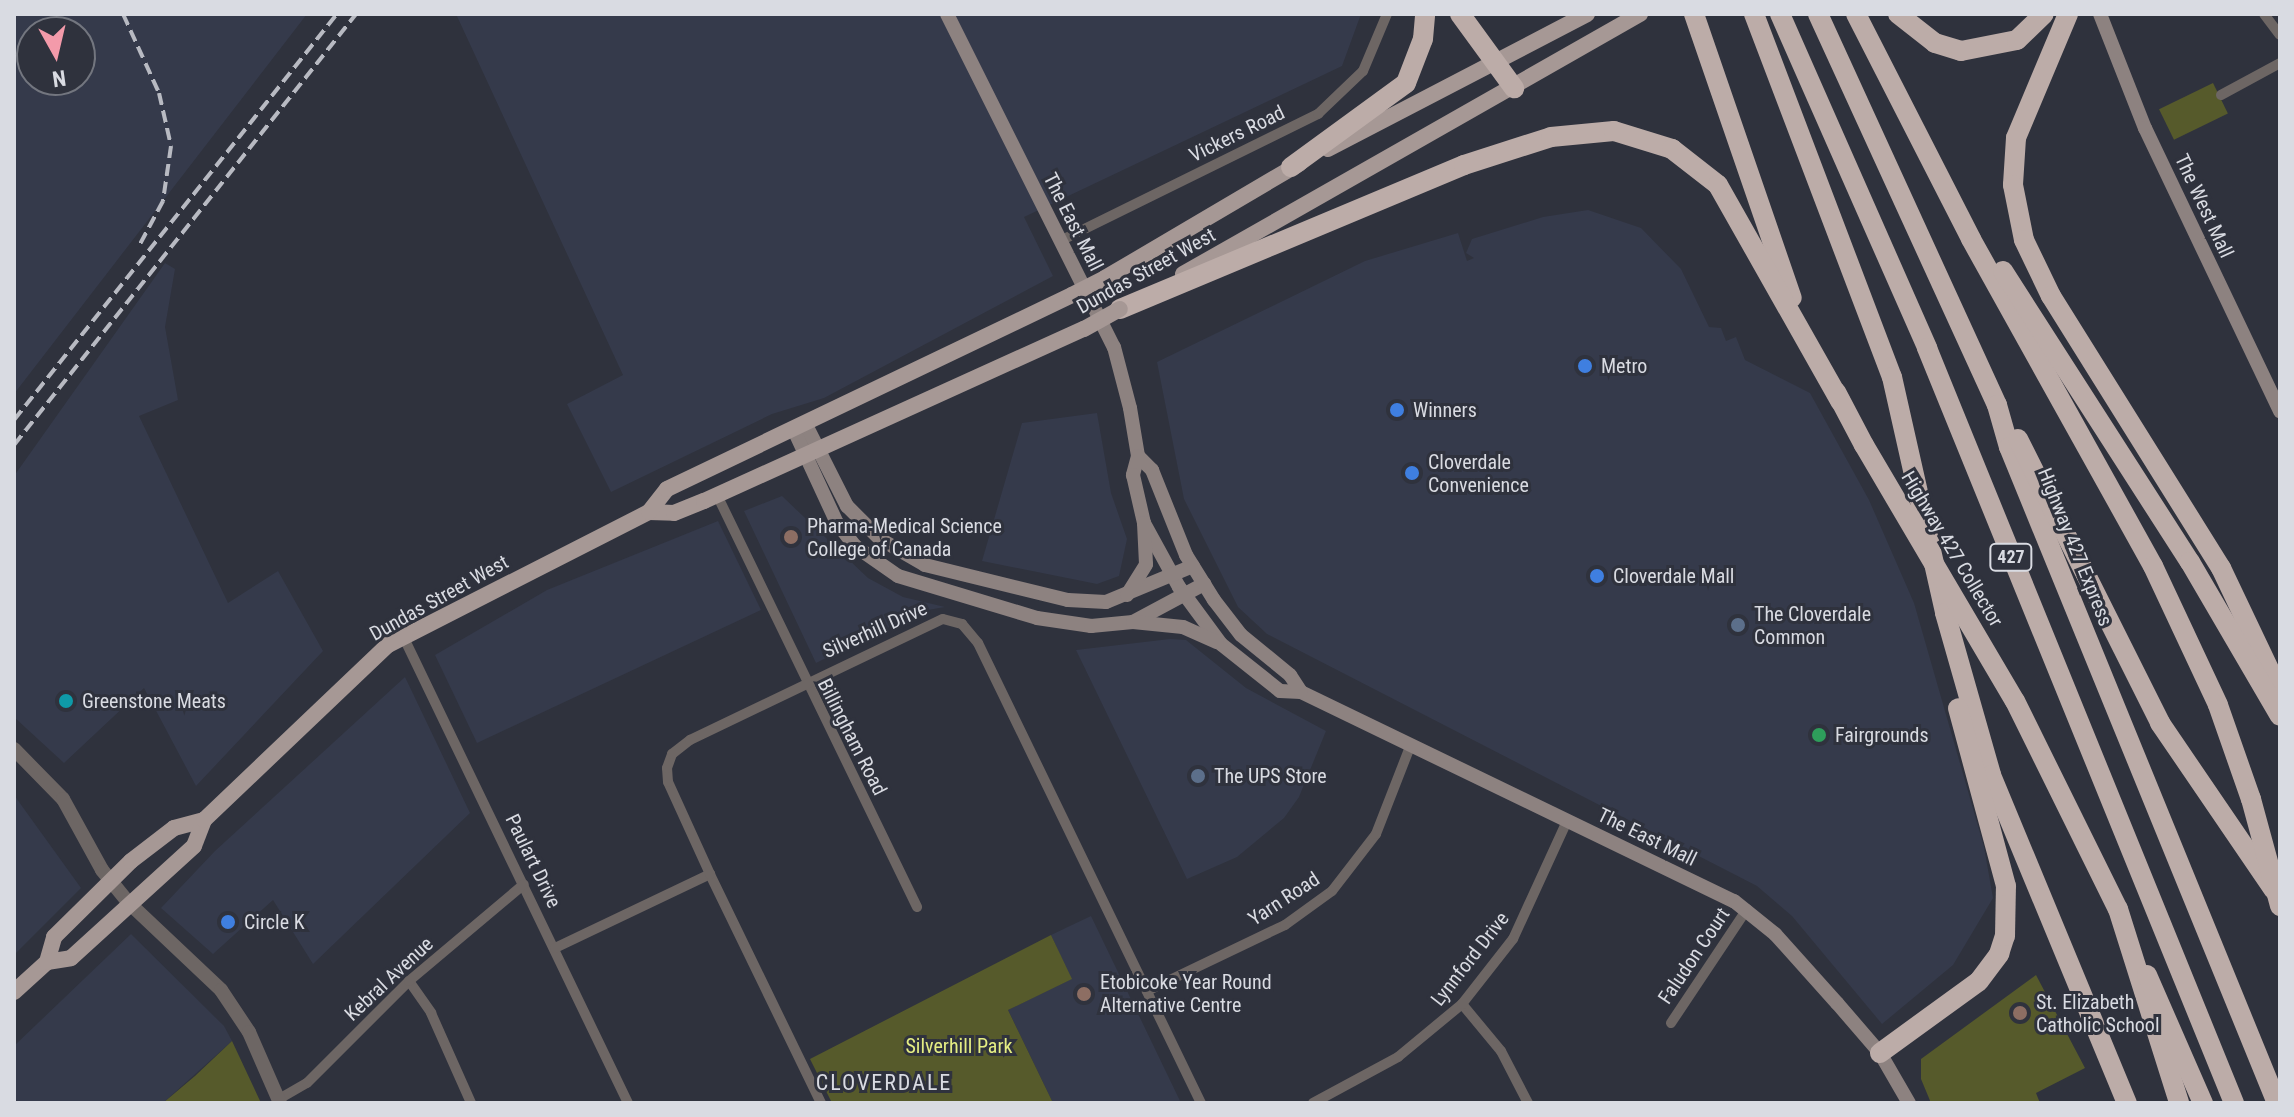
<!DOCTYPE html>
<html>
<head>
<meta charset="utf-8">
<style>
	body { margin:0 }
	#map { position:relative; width:2294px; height:1117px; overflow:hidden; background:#2f323d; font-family:"Roboto Condensed",sans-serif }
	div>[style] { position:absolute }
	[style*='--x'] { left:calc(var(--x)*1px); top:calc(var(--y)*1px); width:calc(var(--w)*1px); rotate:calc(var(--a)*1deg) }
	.built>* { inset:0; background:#353a4b }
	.green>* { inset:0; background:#565a2b; transform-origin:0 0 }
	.minor>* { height:10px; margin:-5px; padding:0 5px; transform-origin:5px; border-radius:5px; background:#6d6664 }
	.tertiary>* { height:14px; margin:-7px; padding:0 7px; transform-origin:7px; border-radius:7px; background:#6d6664 }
	.secondary>* { height:14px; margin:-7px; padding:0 7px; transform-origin:7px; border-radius:7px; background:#8d8280 }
	.primary>* { height:16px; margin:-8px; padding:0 8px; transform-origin:8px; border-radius:8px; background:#a69895 }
	.motorway>* { height:20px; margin:-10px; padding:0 10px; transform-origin:10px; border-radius:10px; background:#bcaca8 }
	.rail>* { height:4px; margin-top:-2px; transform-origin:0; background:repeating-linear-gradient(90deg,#b8bac2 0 12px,transparent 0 18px) }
	.primary-bridge>* { height:16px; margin:-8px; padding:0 8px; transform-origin:8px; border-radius:8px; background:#a69895 }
	.motorway-bridge>* { height:20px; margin:-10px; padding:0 10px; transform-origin:10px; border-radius:10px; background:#bcaca8 }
	.dots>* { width:22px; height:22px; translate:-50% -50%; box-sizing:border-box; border:4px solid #2f323d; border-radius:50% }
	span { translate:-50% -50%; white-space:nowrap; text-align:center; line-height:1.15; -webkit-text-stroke:6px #2f323d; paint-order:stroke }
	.shield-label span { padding:2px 6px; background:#2f323d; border:2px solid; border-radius:6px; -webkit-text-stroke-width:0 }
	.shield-label { font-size:18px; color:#d9dbe2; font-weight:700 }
	.street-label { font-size:20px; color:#d9dbe2 }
	.poi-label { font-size:20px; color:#d9dbe2 }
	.left { translate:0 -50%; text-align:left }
	.park-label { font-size:20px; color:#e4ed83 }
	.neighbourhood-label { font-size:22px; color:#d9dbe2; letter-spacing:2px }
	.frame { position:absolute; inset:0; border:16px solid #d9dbe2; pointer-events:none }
	.north { position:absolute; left:16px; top:16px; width:80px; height:80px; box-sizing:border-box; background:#2f323d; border:2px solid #73767f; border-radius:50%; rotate:172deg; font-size:22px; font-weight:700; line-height:32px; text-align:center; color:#d9dbe2 }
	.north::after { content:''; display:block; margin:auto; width:28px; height:36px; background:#f39aaa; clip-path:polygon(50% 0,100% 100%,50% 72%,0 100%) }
</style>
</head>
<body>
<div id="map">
	<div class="built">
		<div style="clip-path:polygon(evenodd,14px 14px,307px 14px,14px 394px,14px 14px,32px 32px,80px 32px,80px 80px,32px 80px,32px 32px)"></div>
		<div style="clip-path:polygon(456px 14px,1361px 14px,1342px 66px,1024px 217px,1053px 276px,824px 398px,772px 414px,611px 492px,567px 404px,623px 375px)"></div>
		<div style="clip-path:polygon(1588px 210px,1641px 228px,1681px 269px,1709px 327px,1721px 328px,1726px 341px,1736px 337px,1745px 360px,1810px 393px,1869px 500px,1914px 603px,1984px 847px,1993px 898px,1953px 965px,1882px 1024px,1792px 916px,1757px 886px,1267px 634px,1238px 607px,1184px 499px,1157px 362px,1365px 261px,1458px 233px,1467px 261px,1474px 258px,1466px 253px,1472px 239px,1543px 217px)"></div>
		<div style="clip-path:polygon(165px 263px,175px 269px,165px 327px,178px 400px,139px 416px,228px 603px,278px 571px,323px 651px,196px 786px,144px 688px,64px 763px,14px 717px,14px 476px)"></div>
		<div style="clip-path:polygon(1097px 413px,1111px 493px,1127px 539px,1119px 576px,1097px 584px,982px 561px,1022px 423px)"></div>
		<div style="clip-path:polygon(782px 496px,868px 578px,903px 597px,945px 607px,922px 611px,816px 663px,744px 511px)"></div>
		<div style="clip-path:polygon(718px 521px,761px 610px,477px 743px,435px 655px,547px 590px)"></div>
		<div style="clip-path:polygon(1170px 639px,1186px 640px,1246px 688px,1326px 731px,1299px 797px,1284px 818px,1237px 857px,1187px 879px,1076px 650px)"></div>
		<div style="clip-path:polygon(405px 677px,470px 813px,313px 964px,273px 900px,213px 954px,161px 908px,215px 851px)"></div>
		<div style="clip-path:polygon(14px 795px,81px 888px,14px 955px)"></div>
		<div style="clip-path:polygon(1091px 916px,1181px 1103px,1053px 1103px,1008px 1010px,1071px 979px,1051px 935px)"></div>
		<div style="clip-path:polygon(131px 934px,224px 1026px,232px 1041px,163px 1103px,14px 1103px,14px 1046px)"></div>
	</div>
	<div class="green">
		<div style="left:2213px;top:83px;width:34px;height:60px;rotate:64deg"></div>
		<div style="clip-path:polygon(1051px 935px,1072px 979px,1008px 1010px,1053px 1103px,832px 1103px,810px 1059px)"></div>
		<div style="clip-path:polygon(2036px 975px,2085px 1068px,2036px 1093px,2040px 1103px,1931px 1103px,1921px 1079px,1921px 1059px)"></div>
		<div style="clip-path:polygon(232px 1041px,261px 1103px,163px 1103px,195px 1076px)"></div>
	</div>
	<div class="minor">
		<div style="--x:2264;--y:14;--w:26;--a:53"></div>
		<div style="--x:2221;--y:95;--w:67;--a:-28.5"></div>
		<div style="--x:1060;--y:241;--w:288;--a:-26.2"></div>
		<div style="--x:1318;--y:114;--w:62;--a:-43.7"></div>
		<div style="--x:1363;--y:71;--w:62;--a:-67.2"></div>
		<div style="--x:717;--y:495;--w:458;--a:64.1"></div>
		<div style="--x:403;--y:636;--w:518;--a:64.28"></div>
		<div style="--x:555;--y:948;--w:172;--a:-25.5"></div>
		<div style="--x:409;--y:981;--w:39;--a:55"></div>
		<div style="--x:431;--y:1013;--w:98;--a:66"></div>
		<div style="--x:1147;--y:991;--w:153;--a:-25.6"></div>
		<div style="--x:1285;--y:925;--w:58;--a:-35.9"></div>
		<div style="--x:1332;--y:891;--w:72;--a:-52.3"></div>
		<div style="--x:1376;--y:834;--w:97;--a:-68.7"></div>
		<div style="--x:1462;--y:1004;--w:61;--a:50.3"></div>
		<div style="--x:1501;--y:1051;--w:59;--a:62.6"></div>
		<div style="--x:1671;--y:1023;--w:137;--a:-56.3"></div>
		<div style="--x:279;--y:1099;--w:32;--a:-30"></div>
		<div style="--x:307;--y:1083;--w:144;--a:-45"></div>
		<div style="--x:409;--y:981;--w:150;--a:-40.1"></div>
		<div style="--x:821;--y:1103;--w:254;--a:-115.9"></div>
		<div style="--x:710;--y:874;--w:101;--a:-114.5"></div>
		<div style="--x:668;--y:782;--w:14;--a:-94"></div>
		<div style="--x:667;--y:768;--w:15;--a:-70"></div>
		<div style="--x:672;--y:754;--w:23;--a:-38"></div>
		<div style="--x:690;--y:740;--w:280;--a:-25.6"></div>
		<div style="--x:943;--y:619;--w:20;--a:15"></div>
		<div style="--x:962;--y:624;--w:25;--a:50"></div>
		<div style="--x:978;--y:643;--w:511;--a:64.14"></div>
		<div style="--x:1313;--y:1103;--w:97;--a:-28.4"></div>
		<div style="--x:1398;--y:1057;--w:83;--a:-39.6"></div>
		<div style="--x:1462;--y:1004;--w:83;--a:-51.9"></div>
		<div style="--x:1513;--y:939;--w:130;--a:-65.4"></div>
	</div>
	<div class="tertiary">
		<div style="--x:14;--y:749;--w:70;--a:45.6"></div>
		<div style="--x:63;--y:799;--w:81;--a:61.2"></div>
		<div style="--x:102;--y:870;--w:41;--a:50.9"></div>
		<div style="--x:128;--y:902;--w:128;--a:43.4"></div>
		<div style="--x:221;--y:990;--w:50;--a:56.3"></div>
		<div style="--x:249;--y:1032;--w:77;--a:66.4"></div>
	</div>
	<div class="secondary">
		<div style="--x:947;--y:14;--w:373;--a:63.4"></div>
		<div style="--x:1114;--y:347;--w:63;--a:75.3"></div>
		<div style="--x:1130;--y:408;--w:49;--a:80.5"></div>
		<div style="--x:1138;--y:456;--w:20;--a:105"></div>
		<div style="--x:1133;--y:475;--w:49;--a:77.1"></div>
		<div style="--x:1144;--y:523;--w:73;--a:61.3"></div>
		<div style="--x:1179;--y:587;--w:71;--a:53.6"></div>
		<div style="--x:1221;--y:644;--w:75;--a:38.5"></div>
		<div style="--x:1280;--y:691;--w:21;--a:3"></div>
		<div style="--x:1301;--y:692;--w:481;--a:25.8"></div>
		<div style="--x:1734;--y:901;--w:53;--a:38.8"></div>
		<div style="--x:1775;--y:934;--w:93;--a:48.1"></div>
		<div style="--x:1837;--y:1003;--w:66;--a:49.3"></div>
		<div style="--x:1880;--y:1053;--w:58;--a:59.9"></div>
		<div style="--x:2100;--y:14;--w:123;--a:68.5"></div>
		<div style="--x:2145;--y:128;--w:314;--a:64.5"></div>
		<div style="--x:806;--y:425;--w:91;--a:63.2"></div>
		<div style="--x:847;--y:506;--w:47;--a:45"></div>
		<div style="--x:880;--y:539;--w:52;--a:30"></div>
		<div style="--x:925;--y:565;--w:147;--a:13.8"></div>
		<div style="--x:1068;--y:600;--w:38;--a:3"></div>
		<div style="--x:1106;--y:602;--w:94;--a:-22.5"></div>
		<div style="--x:794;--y:430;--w:102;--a:65.2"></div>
		<div style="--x:837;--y:523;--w:29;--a:52"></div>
		<div style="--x:855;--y:546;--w:52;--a:34.9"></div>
		<div style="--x:898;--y:576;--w:145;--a:16.8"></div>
		<div style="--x:1037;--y:618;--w:55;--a:8.4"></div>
		<div style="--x:1091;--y:626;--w:42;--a:-5.4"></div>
		<div style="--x:1133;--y:622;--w:81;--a:-28.2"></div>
		<div style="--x:1138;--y:456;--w:20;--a:45"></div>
		<div style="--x:1152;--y:470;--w:92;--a:68.2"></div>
		<div style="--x:1186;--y:555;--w:53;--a:58.1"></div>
		<div style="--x:1214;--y:600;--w:44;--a:52.4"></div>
		<div style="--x:1241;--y:635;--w:63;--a:39.2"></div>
		<div style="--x:1290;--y:675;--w:20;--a:57"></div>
		<div style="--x:1127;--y:595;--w:36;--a:-58"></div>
		<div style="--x:1146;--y:564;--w:41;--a:-92.8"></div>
		<div style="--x:1133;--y:622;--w:50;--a:5.7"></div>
		<div style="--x:1183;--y:627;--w:37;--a:24"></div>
	</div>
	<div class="primary">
		<div style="--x:1328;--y:149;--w:292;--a:-27.5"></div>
		<div style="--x:1183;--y:274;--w:526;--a:-29.64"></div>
		<div style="--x:1105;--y:278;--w:226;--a:-30.5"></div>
		<div style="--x:649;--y:512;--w:25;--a:2"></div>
		<div style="--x:674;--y:513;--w:32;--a:-22"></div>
		<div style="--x:704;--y:501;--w:417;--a:-24.4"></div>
		<div style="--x:47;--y:962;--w:26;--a:-74"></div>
		<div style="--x:54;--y:937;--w:108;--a:-44.6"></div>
		<div style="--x:131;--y:861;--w:54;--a:-37.5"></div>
		<div style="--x:174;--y:828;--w:31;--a:-15"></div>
		<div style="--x:14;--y:992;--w:45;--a:-42.3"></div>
		<div style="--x:47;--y:962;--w:24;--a:-9"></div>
		<div style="--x:71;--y:958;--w:166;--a:-42.3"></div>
		<div style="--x:194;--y:846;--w:28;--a:-69"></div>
		<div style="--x:204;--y:820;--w:254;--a:-43.6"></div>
		<div style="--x:388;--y:645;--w:293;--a:-27"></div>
		<div style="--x:649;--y:512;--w:29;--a:-52"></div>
		<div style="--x:667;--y:489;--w:449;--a:-25.6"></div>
	</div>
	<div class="motorway">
		<div style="--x:1460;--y:14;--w:92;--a:53.9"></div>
		<div style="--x:1694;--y:14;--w:300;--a:71"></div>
		<div style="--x:1754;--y:14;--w:388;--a:69.2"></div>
		<div style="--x:1892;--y:377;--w:242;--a:77.3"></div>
		<div style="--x:1945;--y:613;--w:168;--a:74.1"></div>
		<div style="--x:1991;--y:775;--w:355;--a:67.5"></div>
		<div style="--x:1780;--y:14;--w:365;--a:66.2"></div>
		<div style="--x:1927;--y:348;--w:815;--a:67.87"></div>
		<div style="--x:1818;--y:14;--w:430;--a:65.4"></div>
		<div style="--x:1997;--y:405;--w:44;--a:74.1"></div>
		<div style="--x:2009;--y:447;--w:709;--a:67.78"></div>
		<div style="--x:1856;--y:14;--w:253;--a:62.9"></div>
		<div style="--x:1971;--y:239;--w:374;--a:60.9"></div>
		<div style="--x:2153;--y:566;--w:153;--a:64.9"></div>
		<div style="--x:2218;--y:705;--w:100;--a:70.7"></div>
		<div style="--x:1898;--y:14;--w:47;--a:38.1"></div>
		<div style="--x:1935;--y:43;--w:27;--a:17"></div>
		<div style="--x:1961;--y:51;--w:57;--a:-11.1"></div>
		<div style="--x:2017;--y:40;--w:37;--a:-44"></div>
		<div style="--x:2068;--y:14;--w:134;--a:112.8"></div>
		<div style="--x:2016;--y:138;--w:47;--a:93.7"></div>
		<div style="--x:2013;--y:185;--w:56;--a:78.7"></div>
		<div style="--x:2024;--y:240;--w:62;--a:64.3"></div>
		<div style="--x:2051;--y:296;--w:321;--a:58"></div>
		<div style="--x:2221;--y:568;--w:133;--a:64.6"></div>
		<div style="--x:1291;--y:167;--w:142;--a:-36.1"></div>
		<div style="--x:1406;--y:83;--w:47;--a:-68.9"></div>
		<div style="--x:1423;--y:39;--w:25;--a:-85"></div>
		<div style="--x:2003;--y:271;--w:346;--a:57.3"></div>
		<div style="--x:2190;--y:562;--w:178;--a:59.7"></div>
		<div style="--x:1120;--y:309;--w:373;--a:-22.7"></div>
		<div style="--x:1464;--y:165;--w:91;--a:-17.8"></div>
		<div style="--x:1551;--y:137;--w:63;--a:-5.4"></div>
		<div style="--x:1614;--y:131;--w:61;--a:17.2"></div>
		<div style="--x:1672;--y:149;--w:58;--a:38"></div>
		<div style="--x:1718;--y:185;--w:249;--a:60.5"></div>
		<div style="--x:1836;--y:392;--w:60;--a:62.2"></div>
		<div style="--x:2018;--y:439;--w:318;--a:63.4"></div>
		<div style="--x:2160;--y:723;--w:202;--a:55.7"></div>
		<div style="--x:2015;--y:701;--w:232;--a:63.7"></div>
		<div style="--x:2118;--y:909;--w:203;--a:72.5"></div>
		<div style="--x:2147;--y:975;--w:140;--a:66.4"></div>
		<div style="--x:1880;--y:1053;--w:122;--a:-36"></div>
		<div style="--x:1979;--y:981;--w:34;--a:-53"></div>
		<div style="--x:1999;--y:954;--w:19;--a:-72"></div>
		<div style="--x:2005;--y:936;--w:50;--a:-88.9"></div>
		<div style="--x:2006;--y:886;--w:184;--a:-105.1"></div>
	</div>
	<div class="rail">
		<div style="--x:123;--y:14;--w:87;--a:65.5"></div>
		<div style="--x:159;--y:93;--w:54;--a:77.2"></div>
		<div style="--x:171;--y:146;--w:56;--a:98.3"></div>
		<div style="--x:163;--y:201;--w:51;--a:118.1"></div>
		<div style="--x:14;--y:420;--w:519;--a:-51.5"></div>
		<div style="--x:14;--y:445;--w:550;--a:-51.57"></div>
	</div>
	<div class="primary-bridge">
		<div style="--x:1072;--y:295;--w:37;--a:-27"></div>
		<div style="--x:1084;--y:329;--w:41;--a:-29.1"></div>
	</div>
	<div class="motorway-bridge">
		<div style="--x:1864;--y:445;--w:297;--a:59.5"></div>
		<div style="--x:2251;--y:799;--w:111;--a:74.8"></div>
	</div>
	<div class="dots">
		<div style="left:1585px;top:366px;background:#3f7fe0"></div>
		<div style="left:1397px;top:410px;background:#3f7fe0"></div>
		<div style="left:1412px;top:473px;background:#3f7fe0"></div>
		<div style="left:791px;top:537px;background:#8d6e63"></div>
		<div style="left:1597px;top:576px;background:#3f7fe0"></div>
		<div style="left:1738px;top:625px;background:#5c6f8a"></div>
		<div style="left:66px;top:701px;background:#0f9aa8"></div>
		<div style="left:1819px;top:735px;background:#2e9e5b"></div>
		<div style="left:1198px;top:776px;background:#5c6f8a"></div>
		<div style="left:228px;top:922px;background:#3f7fe0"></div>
		<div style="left:1084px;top:994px;background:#8d6e63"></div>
		<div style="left:2020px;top:1013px;background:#8d6e63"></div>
	</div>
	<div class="shield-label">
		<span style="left:2011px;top:557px">427</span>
	</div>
	<div class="street-label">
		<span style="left:1237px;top:134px;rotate:-26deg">Vickers Road</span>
		<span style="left:2204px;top:206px;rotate:65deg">The West Mall</span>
		<span style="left:1073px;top:222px;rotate:63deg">The East Mall</span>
		<span style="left:1146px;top:271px;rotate:-29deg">Dundas Street West</span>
		<span style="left:2075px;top:547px;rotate:68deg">Highway 427 Express</span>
		<span style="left:1952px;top:549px;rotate:59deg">Highway 427 Collector</span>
		<span style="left:439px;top:598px;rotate:-29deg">Dundas Street West</span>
		<span style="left:875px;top:630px;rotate:-24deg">Silverhill Drive</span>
		<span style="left:852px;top:737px;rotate:63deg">Billingham Road</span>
		<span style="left:1647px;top:837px;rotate:26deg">The East Mall</span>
		<span style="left:533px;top:861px;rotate:64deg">Paulart Drive</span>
		<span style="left:1284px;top:899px;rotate:-33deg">Yarn Road</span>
		<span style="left:1694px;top:956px;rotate:-56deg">Faludon Court</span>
		<span style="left:1470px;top:959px;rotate:-52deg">Lynnford Drive</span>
		<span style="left:389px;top:979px;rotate:-43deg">Kebral Avenue</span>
	</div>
	<div class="poi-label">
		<span class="left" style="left:1601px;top:366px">Metro</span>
		<span class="left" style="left:1413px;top:410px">Winners</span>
		<span class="left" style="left:1428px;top:474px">Cloverdale<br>Convenience</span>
		<span class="left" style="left:807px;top:538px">Pharma-Medical Science<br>College of Canada</span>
		<span class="left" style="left:1613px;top:576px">Cloverdale Mall</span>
		<span class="left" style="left:1754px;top:626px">The Cloverdale<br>Common</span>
		<span class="left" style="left:82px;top:701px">Greenstone Meats</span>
		<span class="left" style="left:1835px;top:735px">Fairgrounds</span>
		<span class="left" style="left:1214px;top:776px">The UPS Store</span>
		<span class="left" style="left:244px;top:922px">Circle K</span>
		<span class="left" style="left:1100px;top:994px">Etobicoke Year Round<br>Alternative Centre</span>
		<span class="left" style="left:2036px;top:1014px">St. Elizabeth<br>Catholic School</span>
	</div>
	<div class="park-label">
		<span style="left:959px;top:1046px">Silverhill Park</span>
	</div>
	<div class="neighbourhood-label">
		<span style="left:884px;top:1083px">CLOVERDALE</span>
	</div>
	<div class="frame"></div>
	<div class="north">N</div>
</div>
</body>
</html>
